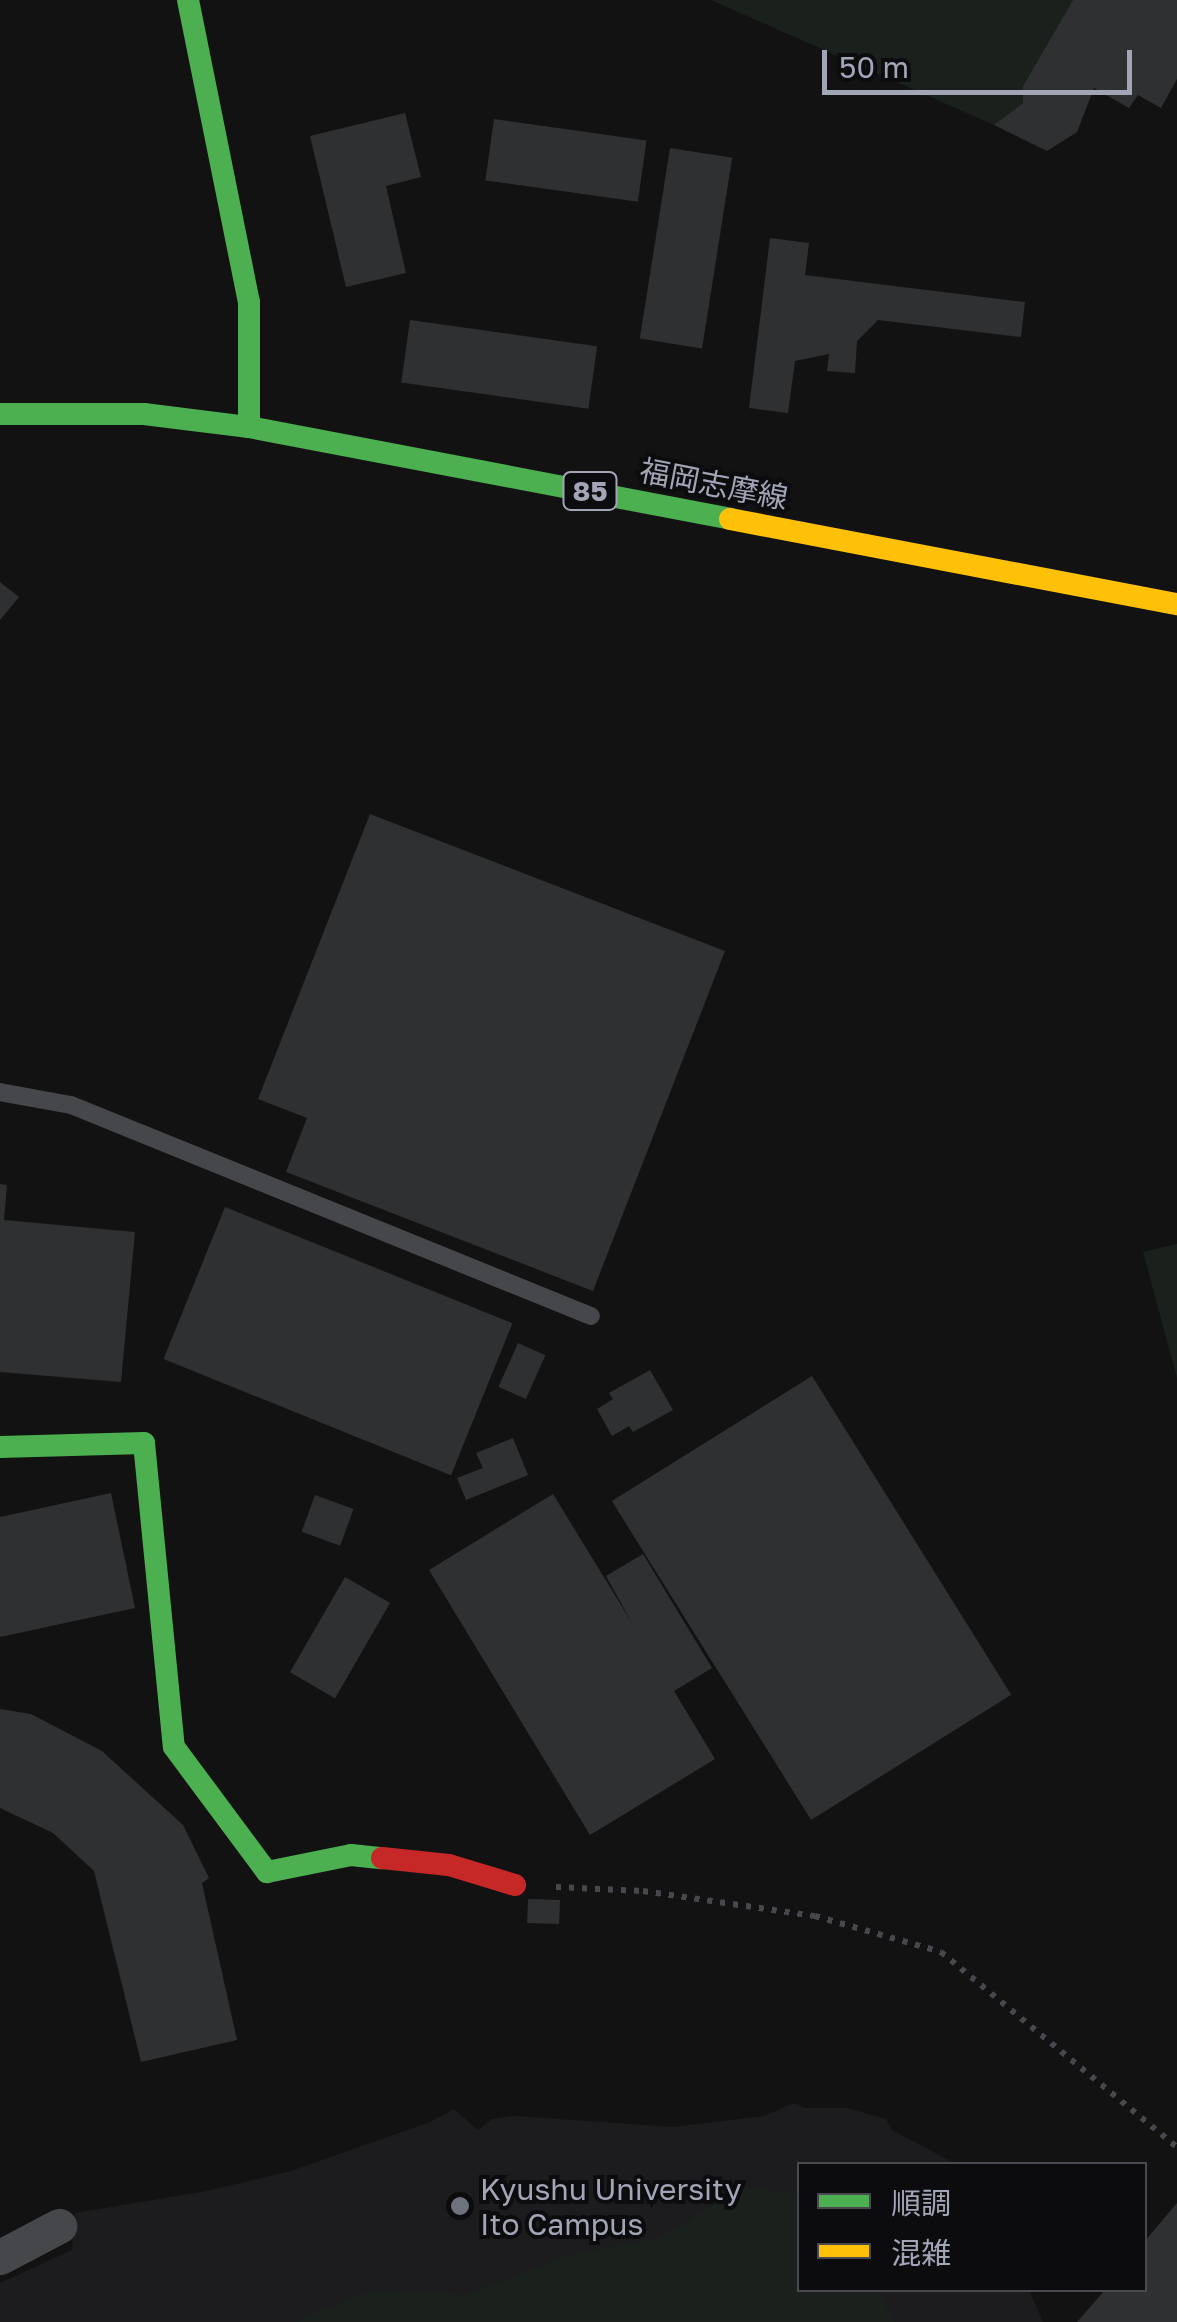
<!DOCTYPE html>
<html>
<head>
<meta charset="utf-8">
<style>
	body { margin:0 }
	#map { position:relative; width:1177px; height:2322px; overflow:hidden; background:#121212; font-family:"Golos Text","Noto Sans JP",sans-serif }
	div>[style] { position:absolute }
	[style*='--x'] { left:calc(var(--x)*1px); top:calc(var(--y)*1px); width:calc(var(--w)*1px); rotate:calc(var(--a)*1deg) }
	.built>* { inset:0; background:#1c1c1e }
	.green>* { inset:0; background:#1a211c }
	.building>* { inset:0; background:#2f3032; transform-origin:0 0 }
	.path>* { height:6px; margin-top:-3px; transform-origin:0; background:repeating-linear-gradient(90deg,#47484d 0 5px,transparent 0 13px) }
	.lane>* { height:18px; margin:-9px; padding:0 9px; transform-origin:9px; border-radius:9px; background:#46474b }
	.street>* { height:35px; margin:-17.5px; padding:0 17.5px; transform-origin:17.5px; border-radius:17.5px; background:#46474b }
	.fast>* { height:22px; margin:-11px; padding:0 11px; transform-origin:11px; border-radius:11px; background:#4caf50 }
	.slow>* { height:22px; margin:-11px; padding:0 11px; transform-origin:11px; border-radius:11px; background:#ffc107 }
	.jam>* { height:22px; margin:-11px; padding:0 11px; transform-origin:11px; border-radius:11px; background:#c62828 }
	.dots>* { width:28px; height:28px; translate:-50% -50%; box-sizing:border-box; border:5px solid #0c0c0e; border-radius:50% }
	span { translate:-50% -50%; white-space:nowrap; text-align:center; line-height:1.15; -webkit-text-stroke:8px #0c0c0e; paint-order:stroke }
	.shield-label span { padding:2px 8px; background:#0c0c0e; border:2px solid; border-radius:8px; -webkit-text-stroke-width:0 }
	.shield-label { font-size:28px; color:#a1a5b5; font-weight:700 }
	.street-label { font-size:30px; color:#a1a5b5 }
	.poi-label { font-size:30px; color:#a1a5b5 }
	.left { translate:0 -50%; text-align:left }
	.legend { position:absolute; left:797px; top:2162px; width:350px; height:130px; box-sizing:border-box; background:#0c0c0e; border:2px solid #484951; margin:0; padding:12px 18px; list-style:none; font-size:30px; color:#a1a5b5 }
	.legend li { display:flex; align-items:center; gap:20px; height:50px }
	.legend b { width:50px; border:2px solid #484951 }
	.scale { position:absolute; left:822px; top:50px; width:310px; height:45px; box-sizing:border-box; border:5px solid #a1a5b5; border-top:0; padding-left:12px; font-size:30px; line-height:35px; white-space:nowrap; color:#a1a5b5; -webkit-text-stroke:8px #0c0c0e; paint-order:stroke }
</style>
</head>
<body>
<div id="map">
	<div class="built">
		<div style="clip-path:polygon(794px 2103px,806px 2108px,847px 2108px,886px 2119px,892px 2130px,956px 2164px,800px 2164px,800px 2290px,1029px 2290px,1043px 2322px,0 2322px,0 2283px,72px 2250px,75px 2213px,207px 2191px,291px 2171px,430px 2122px,454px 2109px,478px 2130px,492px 2119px,514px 2116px,674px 2127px,764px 2116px)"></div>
	</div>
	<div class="green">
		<div style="clip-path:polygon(711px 0,1073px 0,1023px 86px,1023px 103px,994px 125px)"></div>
		<div style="clip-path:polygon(1177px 1244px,1177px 1378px,1143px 1252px)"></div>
		<div style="clip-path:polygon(742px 2187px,799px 2194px,800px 2290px,877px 2290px,895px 2322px,300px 2322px,302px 2317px,375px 2290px,466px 2295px,565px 2256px,661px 2237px)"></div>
	</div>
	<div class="building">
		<div style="clip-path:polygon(1073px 0,1177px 0,1177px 79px,1161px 108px,1138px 95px,1129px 108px,1094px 88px,1077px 132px,1047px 151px,994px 125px,1023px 103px,1023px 86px)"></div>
		<div style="clip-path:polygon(405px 113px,421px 177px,386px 186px,406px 273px,346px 287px,310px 136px)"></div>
		<div style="left:494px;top:119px;width:154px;height:62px;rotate:8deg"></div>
		<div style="left:670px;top:148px;width:63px;height:193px;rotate:9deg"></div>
		<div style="clip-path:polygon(770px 238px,809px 243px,805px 275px,1025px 302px,1021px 337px,878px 320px,857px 341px,855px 373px,827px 371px,829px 354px,795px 361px,788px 413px,749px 408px)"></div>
		<div style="left:410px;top:320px;width:189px;height:63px;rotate:8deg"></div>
		<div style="clip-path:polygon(0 582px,19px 597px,0 620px)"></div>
		<div style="clip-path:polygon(370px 814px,725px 951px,593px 1291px,286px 1172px,307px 1118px,258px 1099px)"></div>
		<div style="clip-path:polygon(0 1184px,7px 1185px,4px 1220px,135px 1232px,121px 1382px,0 1372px)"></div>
		<div style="left:225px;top:1207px;width:310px;height:164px;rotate:22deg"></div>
		<div style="left:518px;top:1343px;width:30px;height:48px;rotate:24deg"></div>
		<div style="clip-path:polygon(650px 1370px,673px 1410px,633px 1432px,629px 1426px,612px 1436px,597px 1409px,613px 1399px,609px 1393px)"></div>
		<div style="left:812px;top:1376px;width:376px;height:236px;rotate:58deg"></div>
		<div style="clip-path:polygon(513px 1438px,528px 1475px,466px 1500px,457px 1478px,483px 1468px,476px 1453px)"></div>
		<div style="clip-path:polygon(111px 1493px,135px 1608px,0 1637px,0 1517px)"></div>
		<div style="clip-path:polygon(553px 1494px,632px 1623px,606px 1576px,643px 1554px,712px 1668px,674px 1691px,715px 1759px,590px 1835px,429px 1570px)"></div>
		<div style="left:315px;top:1495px;width:41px;height:39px;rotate:20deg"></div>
		<div style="left:345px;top:1577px;width:52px;height:110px;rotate:30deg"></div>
		<div style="clip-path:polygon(0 1709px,31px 1714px,102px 1751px,183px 1825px,209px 1878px,202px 1883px,237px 2040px,141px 2062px,94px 1871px,53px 1833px,0 1808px)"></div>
		<div style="left:528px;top:1899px;width:32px;height:24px;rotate:2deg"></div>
		<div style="clip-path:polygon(1177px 2203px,1177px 2322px,1077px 2322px,1105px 2290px,1144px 2290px,1144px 2242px)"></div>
	</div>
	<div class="path">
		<div style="--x:556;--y:1887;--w:87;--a:2.6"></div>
		<div style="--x:643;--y:1891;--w:174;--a:8.3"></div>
		<div style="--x:815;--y:1916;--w:131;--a:15.9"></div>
		<div style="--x:941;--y:1952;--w:306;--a:39.6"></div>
	</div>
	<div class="lane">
		<div style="--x:0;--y:1092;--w:72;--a:10.4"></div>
		<div style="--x:71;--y:1105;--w:561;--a:22.09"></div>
	</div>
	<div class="street">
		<div style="--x:0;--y:2257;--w:67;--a:-27.7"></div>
	</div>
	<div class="fast">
		<div style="--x:188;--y:0;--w:308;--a:78.6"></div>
		<div style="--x:249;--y:302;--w:125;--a:90"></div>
		<div style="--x:0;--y:414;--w:144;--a:0"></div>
		<div style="--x:144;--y:414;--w:106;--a:7.1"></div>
		<div style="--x:249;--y:427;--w:490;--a:10.8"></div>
		<div style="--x:0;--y:1447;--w:144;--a:-1.6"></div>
		<div style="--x:144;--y:1443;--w:305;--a:84.4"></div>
		<div style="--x:174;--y:1747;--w:156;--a:53.4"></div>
		<div style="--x:267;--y:1872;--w:86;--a:-11.4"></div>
		<div style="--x:351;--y:1855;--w:31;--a:6"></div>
	</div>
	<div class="slow">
		<div style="--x:730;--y:519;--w:455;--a:10.8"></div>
	</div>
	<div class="jam">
		<div style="--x:382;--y:1858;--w:67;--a:6"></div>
		<div style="--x:449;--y:1865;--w:69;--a:16.9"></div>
	</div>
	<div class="dots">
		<div style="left:460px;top:2206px;background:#6f727c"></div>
	</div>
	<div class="shield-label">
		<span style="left:590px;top:491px">85</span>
	</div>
	<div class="street-label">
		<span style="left:714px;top:484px;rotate:11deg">福岡志摩線</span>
	</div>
	<div class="poi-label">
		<span class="left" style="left:480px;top:2206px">Kyushu University<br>Ito Campus</span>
	</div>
	<ul class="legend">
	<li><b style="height:12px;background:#4caf50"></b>順調</li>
	<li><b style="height:12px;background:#ffc107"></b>混雑</li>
	</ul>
	<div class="scale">50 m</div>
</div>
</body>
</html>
